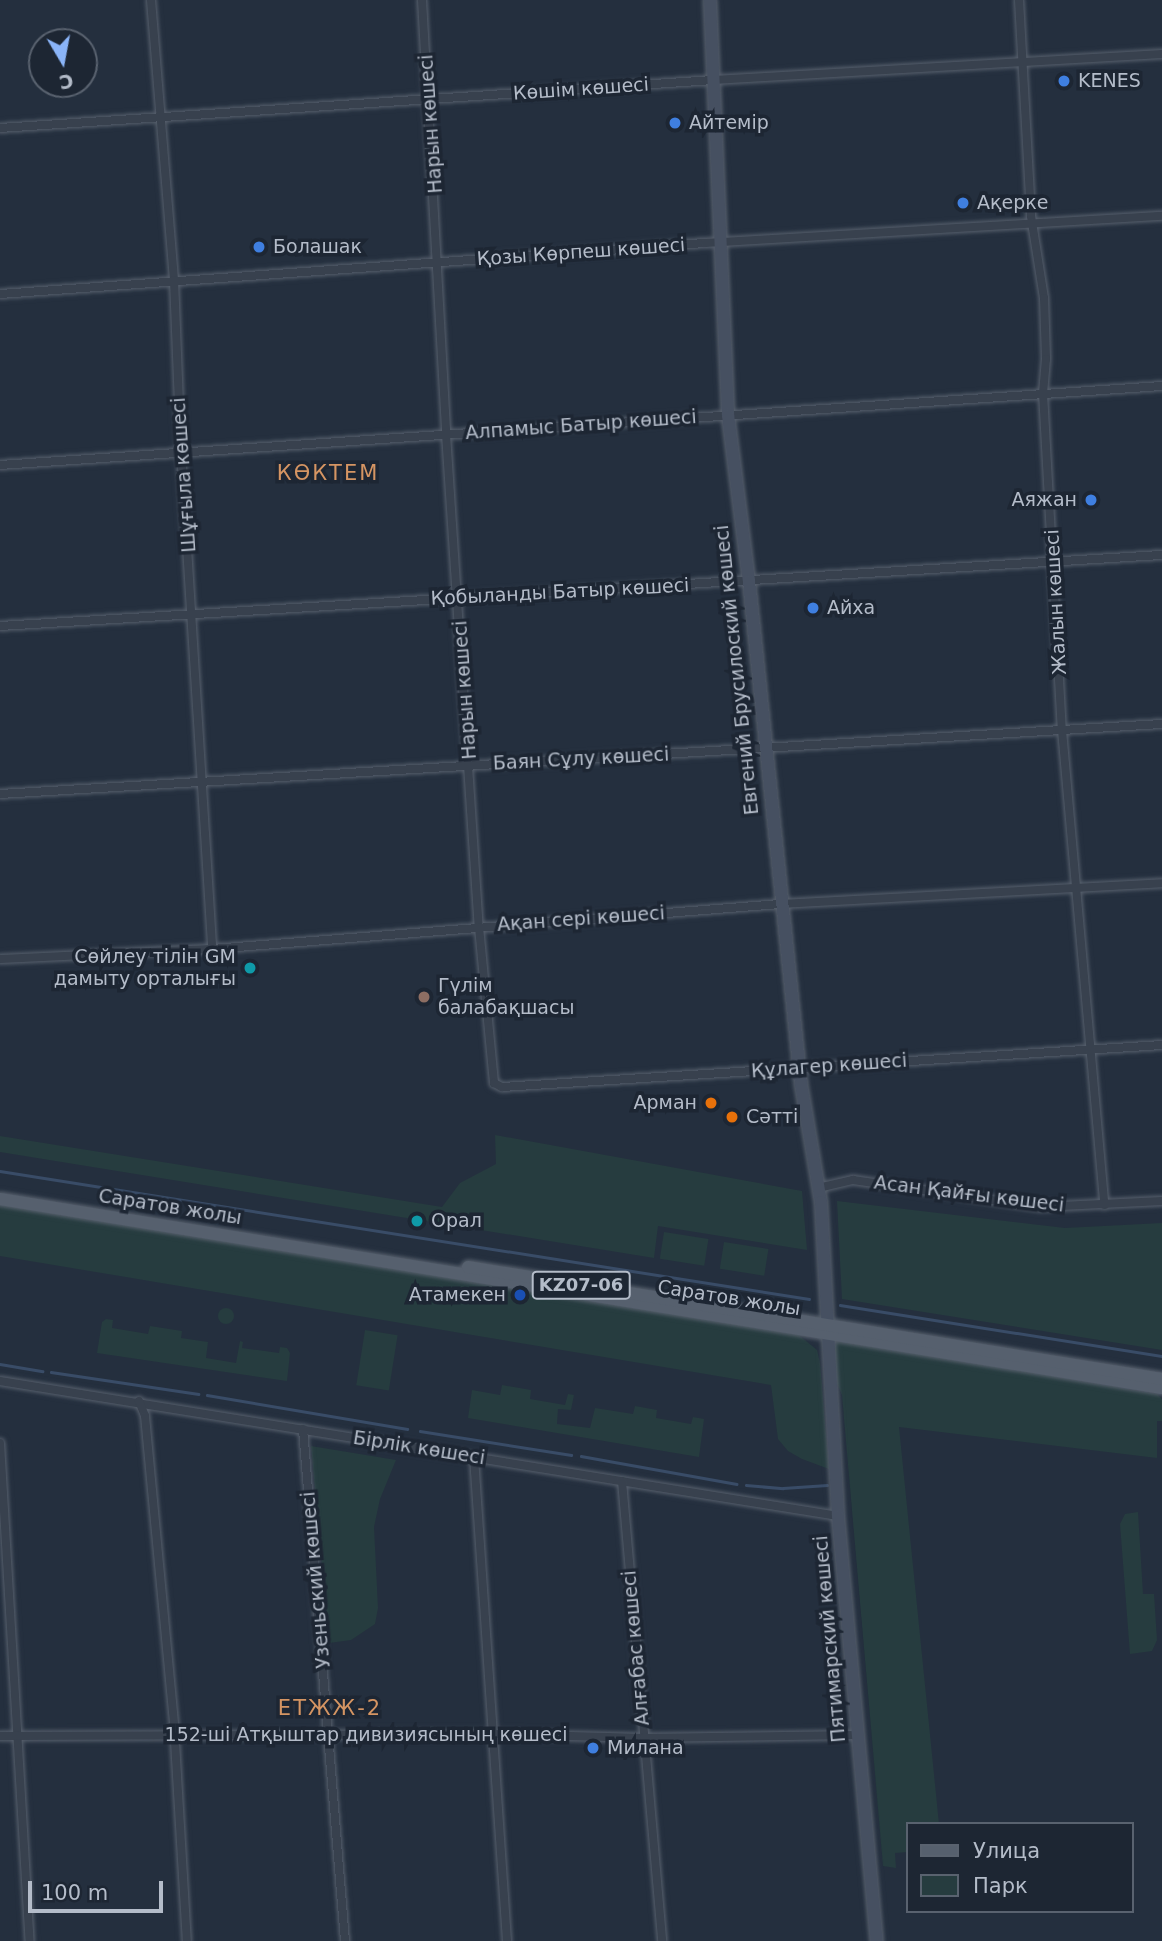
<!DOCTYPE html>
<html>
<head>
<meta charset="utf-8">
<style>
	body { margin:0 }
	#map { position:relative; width:1162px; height:1941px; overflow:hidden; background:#242f3e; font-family:"DejaVu Sans",sans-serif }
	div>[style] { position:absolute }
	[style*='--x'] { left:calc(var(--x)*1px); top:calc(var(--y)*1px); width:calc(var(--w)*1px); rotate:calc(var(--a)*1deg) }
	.green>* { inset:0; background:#263c3f; transform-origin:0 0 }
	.round { border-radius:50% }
	.stream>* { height:2.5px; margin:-1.25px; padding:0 1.25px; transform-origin:1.25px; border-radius:1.25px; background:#394c67 }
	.roads { filter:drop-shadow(0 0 2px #565f6c) drop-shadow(0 0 2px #565f6c) }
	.street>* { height:8px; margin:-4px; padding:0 4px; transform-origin:4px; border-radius:4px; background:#38414e }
	.secondary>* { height:12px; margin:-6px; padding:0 6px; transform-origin:6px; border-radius:6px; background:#465061 }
	.primary>* { height:12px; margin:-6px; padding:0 6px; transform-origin:6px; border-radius:6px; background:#56606e }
	.dots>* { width:19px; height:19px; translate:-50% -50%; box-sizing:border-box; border:4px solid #1d2633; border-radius:50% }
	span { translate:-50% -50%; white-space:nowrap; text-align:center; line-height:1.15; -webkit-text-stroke:7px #1d2633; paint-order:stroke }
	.shield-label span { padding:2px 5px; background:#1d2633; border:2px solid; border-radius:5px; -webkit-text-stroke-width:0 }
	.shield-label { font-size:18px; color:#b4bcc9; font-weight:700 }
	.poi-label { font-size:19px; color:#b4bcc9 }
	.left { translate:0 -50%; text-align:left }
	.right { translate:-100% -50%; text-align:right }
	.street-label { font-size:19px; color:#b4bcc9 }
	.neighbourhood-label { font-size:21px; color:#d59563; letter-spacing:2px }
	.legend { position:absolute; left:906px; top:1822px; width:228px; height:91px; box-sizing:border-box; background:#1d2633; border:2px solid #59626f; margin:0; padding:9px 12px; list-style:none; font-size:21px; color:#b4bcc9 }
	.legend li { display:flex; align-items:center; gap:14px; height:35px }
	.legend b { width:35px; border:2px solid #59626f }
	.north { position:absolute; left:28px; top:28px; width:70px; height:70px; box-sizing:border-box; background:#1d2633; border:2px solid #59626f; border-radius:50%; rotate:170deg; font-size:19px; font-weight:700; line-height:28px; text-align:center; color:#b4bcc9 }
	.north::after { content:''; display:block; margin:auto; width:24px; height:32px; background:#8ab4f8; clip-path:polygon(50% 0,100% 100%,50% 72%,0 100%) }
	.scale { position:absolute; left:28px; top:1881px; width:135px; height:32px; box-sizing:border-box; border:4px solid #b4bcc9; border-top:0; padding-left:9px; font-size:21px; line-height:24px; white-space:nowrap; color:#b4bcc9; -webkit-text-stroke:5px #1d2633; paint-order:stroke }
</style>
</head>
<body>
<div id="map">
	<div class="green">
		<div style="clip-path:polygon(495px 1135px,802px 1191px,807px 1250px,658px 1226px,654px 1258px,0 1152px,0 1136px,442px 1207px,460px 1183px,496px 1164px)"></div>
		<div style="clip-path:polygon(837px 1201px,1065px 1228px,1162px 1223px,1162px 1350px,842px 1299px)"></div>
		<div style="clip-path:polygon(0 1204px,794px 1331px,817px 1350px,820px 1363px,829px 1469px,802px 1459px,788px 1451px,778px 1439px,771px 1385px,0 1256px)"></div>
		<div style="left:664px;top:1232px;width:45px;height:27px;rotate:9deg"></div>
		<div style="left:724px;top:1242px;width:45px;height:27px;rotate:9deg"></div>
		<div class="round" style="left:218px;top:1308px;width:16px;height:16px"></div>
		<div style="clip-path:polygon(106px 1319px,113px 1320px,112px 1328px,148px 1334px,150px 1326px,182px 1331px,181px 1338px,208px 1342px,206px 1358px,236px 1363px,240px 1341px,243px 1342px,242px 1348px,279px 1353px,280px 1347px,287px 1348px,290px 1353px,287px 1381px,97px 1353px,102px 1322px)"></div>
		<div style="left:365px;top:1330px;width:33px;height:56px;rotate:9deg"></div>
		<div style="clip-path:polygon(844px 1340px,1157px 1394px,1162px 1399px,1162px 1421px,1157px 1421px,1157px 1458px,899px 1427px,939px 1824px,908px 1824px,908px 1852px,895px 1853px,896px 1868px,883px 1866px,842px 1395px,833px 1374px,833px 1350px,837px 1342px)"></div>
		<div style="clip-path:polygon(502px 1385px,531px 1390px,530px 1399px,565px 1405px,568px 1394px,574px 1395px,571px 1410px,558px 1409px,557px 1424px,590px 1428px,595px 1408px,633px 1414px,635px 1406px,657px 1410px,656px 1418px,691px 1424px,693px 1417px,704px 1419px,699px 1457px,468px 1418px,472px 1390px,500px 1395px)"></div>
		<div style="clip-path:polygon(311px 1446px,396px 1460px,380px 1499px,374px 1527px,378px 1608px,375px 1624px,351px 1640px,329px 1643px)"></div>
		<div style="clip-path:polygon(1138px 1512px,1143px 1594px,1154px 1594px,1157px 1640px,1152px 1651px,1130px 1654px,1120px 1524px,1125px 1514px)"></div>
	</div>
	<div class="stream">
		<div style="--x:0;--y:1171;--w:819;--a:8.99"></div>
		<div style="--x:840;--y:1305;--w:326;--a:9"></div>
		<div style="--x:0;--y:1364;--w:43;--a:9.5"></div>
		<div style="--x:51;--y:1372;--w:149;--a:8.5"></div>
		<div style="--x:207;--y:1395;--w:203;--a:9.6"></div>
		<div style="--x:420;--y:1431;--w:153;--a:9"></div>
		<div style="--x:581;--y:1456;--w:158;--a:10.2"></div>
		<div style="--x:746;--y:1485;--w:37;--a:5"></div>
		<div style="--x:783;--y:1488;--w:44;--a:-3.9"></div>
	</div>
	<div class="roads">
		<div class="street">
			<div style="--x:151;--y:0;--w:281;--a:85.3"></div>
			<div style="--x:174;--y:280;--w:172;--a:87.7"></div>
			<div style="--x:181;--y:452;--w:498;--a:86.4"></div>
			<div style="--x:422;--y:0;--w:435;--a:86.8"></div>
			<div style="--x:446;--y:434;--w:494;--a:86.2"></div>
			<div style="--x:479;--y:927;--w:157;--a:84.5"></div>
			<div style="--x:494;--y:1083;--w:9;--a:27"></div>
			<div style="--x:502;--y:1087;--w:661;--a:-3.64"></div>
			<div style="--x:1019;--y:0;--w:216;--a:86.8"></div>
			<div style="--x:1031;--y:216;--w:83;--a:81"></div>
			<div style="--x:1044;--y:298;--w:61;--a:88.1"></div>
			<div style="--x:1046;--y:359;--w:34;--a:95"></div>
			<div style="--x:1043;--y:393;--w:338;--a:86.8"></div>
			<div style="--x:1062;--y:730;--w:477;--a:84.9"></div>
			<div style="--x:0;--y:128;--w:715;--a:-3.85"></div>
			<div style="--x:713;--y:80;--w:450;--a:-3.3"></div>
			<div style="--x:0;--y:294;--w:707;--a:-4.14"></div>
			<div style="--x:705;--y:243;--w:458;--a:-3.4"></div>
			<div style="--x:0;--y:465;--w:1165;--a:-3.89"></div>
			<div style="--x:0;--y:626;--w:1164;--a:-3.5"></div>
			<div style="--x:0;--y:794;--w:1164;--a:-3.45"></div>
			<div style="--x:0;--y:959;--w:212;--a:-2.7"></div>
			<div style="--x:212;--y:949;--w:570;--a:-4.53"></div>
			<div style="--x:780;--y:904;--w:383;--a:-3.1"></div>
			<div style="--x:818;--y:1188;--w:36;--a:-13"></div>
			<div style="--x:853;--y:1180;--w:190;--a:8.2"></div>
			<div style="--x:1041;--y:1207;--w:121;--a:-2.8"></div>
			<div style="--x:0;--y:1381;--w:849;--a:9.15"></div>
			<div style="--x:139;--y:1401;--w:16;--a:68"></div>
			<div style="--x:145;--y:1416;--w:310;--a:84.6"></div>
			<div style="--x:174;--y:1725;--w:216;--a:86.6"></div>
			<div style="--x:303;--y:1429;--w:514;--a:85.31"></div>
			<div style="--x:0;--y:1443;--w:499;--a:86.6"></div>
			<div style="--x:474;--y:1457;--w:485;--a:86.1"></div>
			<div style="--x:622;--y:1481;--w:462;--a:85"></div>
			<div style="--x:0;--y:1736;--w:492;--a:-0.2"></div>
			<div style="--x:492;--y:1734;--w:152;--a:1.5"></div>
			<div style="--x:644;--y:1738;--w:213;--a:-0.8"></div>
		</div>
		<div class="secondary">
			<div style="--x:710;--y:0;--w:415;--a:87.5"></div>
			<div style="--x:728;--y:415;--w:167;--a:82.8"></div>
			<div style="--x:749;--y:581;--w:506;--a:84.1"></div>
			<div style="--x:801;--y:1084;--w:120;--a:80.4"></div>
			<div style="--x:821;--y:1202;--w:314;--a:86.9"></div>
			<div style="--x:838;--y:1516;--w:427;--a:84.8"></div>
		</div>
		<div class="primary">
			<div style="--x:0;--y:1199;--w:1177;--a:9.24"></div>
			<div style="--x:468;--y:1267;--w:703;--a:9.17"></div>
		</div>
	</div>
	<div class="dots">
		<div style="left:1064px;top:81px;background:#3f7fe0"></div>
		<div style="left:675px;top:123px;background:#3f7fe0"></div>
		<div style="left:963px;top:203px;background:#3f7fe0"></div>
		<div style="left:259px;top:247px;background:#3f7fe0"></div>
		<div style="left:1091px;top:500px;background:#3f7fe0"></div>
		<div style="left:813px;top:608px;background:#3f7fe0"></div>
		<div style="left:250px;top:968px;background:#0f9aa8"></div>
		<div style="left:424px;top:997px;background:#8d6e63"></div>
		<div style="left:711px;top:1103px;background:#e8710a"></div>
		<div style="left:732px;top:1117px;background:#e8710a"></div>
		<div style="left:417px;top:1221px;background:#0f9aa8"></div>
		<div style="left:520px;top:1295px;background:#1a4fb4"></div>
		<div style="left:593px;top:1748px;background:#3f7fe0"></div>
	</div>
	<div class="shield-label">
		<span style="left:581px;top:1285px">KZ07-06</span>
	</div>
	<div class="poi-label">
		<span class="left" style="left:1078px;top:81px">KENES</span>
		<span class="left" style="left:689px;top:123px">Айтемір</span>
		<span class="left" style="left:977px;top:203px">Ақерке</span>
		<span class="left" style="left:273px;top:247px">Болашак</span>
		<span class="right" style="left:1077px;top:500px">Аяжан</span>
		<span class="left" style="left:827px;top:608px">Айха</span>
		<span class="right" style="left:236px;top:968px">Сөйлеу тілін GM<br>дамыту орталығы</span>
		<span class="left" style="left:438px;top:997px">Гүлім<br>балабақшасы</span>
		<span class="right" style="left:697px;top:1103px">Арман</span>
		<span class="left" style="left:746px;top:1117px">Сәтті</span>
		<span class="left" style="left:431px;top:1221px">Орал</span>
		<span class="right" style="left:506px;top:1295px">Атамекен</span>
		<span class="left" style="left:607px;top:1748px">Милана</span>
	</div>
	<div class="street-label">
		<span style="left:581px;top:89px;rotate:-4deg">Көшім көшесі</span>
		<span style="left:431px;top:124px;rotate:-94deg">Нарын көшесі</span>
		<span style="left:581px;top:252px;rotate:-4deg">Қозы Көрпеш көшесі</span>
		<span style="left:581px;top:425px;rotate:-4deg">Алпамыс Батыр көшесі</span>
		<span style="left:184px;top:475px;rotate:-94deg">Шұғыла көшесі</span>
		<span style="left:560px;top:592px;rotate:-3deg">Қобыланды Батыр көшесі</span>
		<span style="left:1056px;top:602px;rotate:-93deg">Жалын көшесі</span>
		<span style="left:737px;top:670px;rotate:-96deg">Евгений Брусилоский көшесі</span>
		<span style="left:465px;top:690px;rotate:-94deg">Нарын көшесі</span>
		<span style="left:581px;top:759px;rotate:-3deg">Баян Сұлу көшесі</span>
		<span style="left:581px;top:919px;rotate:-4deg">Ақан сері көшесі</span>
		<span style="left:829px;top:1066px;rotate:-4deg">Құлагер көшесі</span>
		<span style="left:969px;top:1194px;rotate:7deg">Асан Қайғы көшесі</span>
		<span style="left:170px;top:1207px;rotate:9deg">Саратов жолы</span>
		<span style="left:729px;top:1298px;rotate:9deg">Саратов жолы</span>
		<span style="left:419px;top:1448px;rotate:9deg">Бірлік көшесі</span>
		<span style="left:316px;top:1580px;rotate:-95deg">Узеньский көшесі</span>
		<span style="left:830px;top:1639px;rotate:-95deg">Пятимарский көшесі</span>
		<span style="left:636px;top:1648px;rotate:-95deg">Алғабас көшесі</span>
		<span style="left:366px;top:1735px">152-ші Атқыштар дивизиясының көшесі</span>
	</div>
	<div class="neighbourhood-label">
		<span style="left:328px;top:473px">КӨКТЕМ</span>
		<span style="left:330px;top:1708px">ЕТЖЖ-2</span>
	</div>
	<ul class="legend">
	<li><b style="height:9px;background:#56606e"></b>Улица</li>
	<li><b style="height:19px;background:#263c3f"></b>Парк</li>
	</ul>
	<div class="north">С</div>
	<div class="scale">100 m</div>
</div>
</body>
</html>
